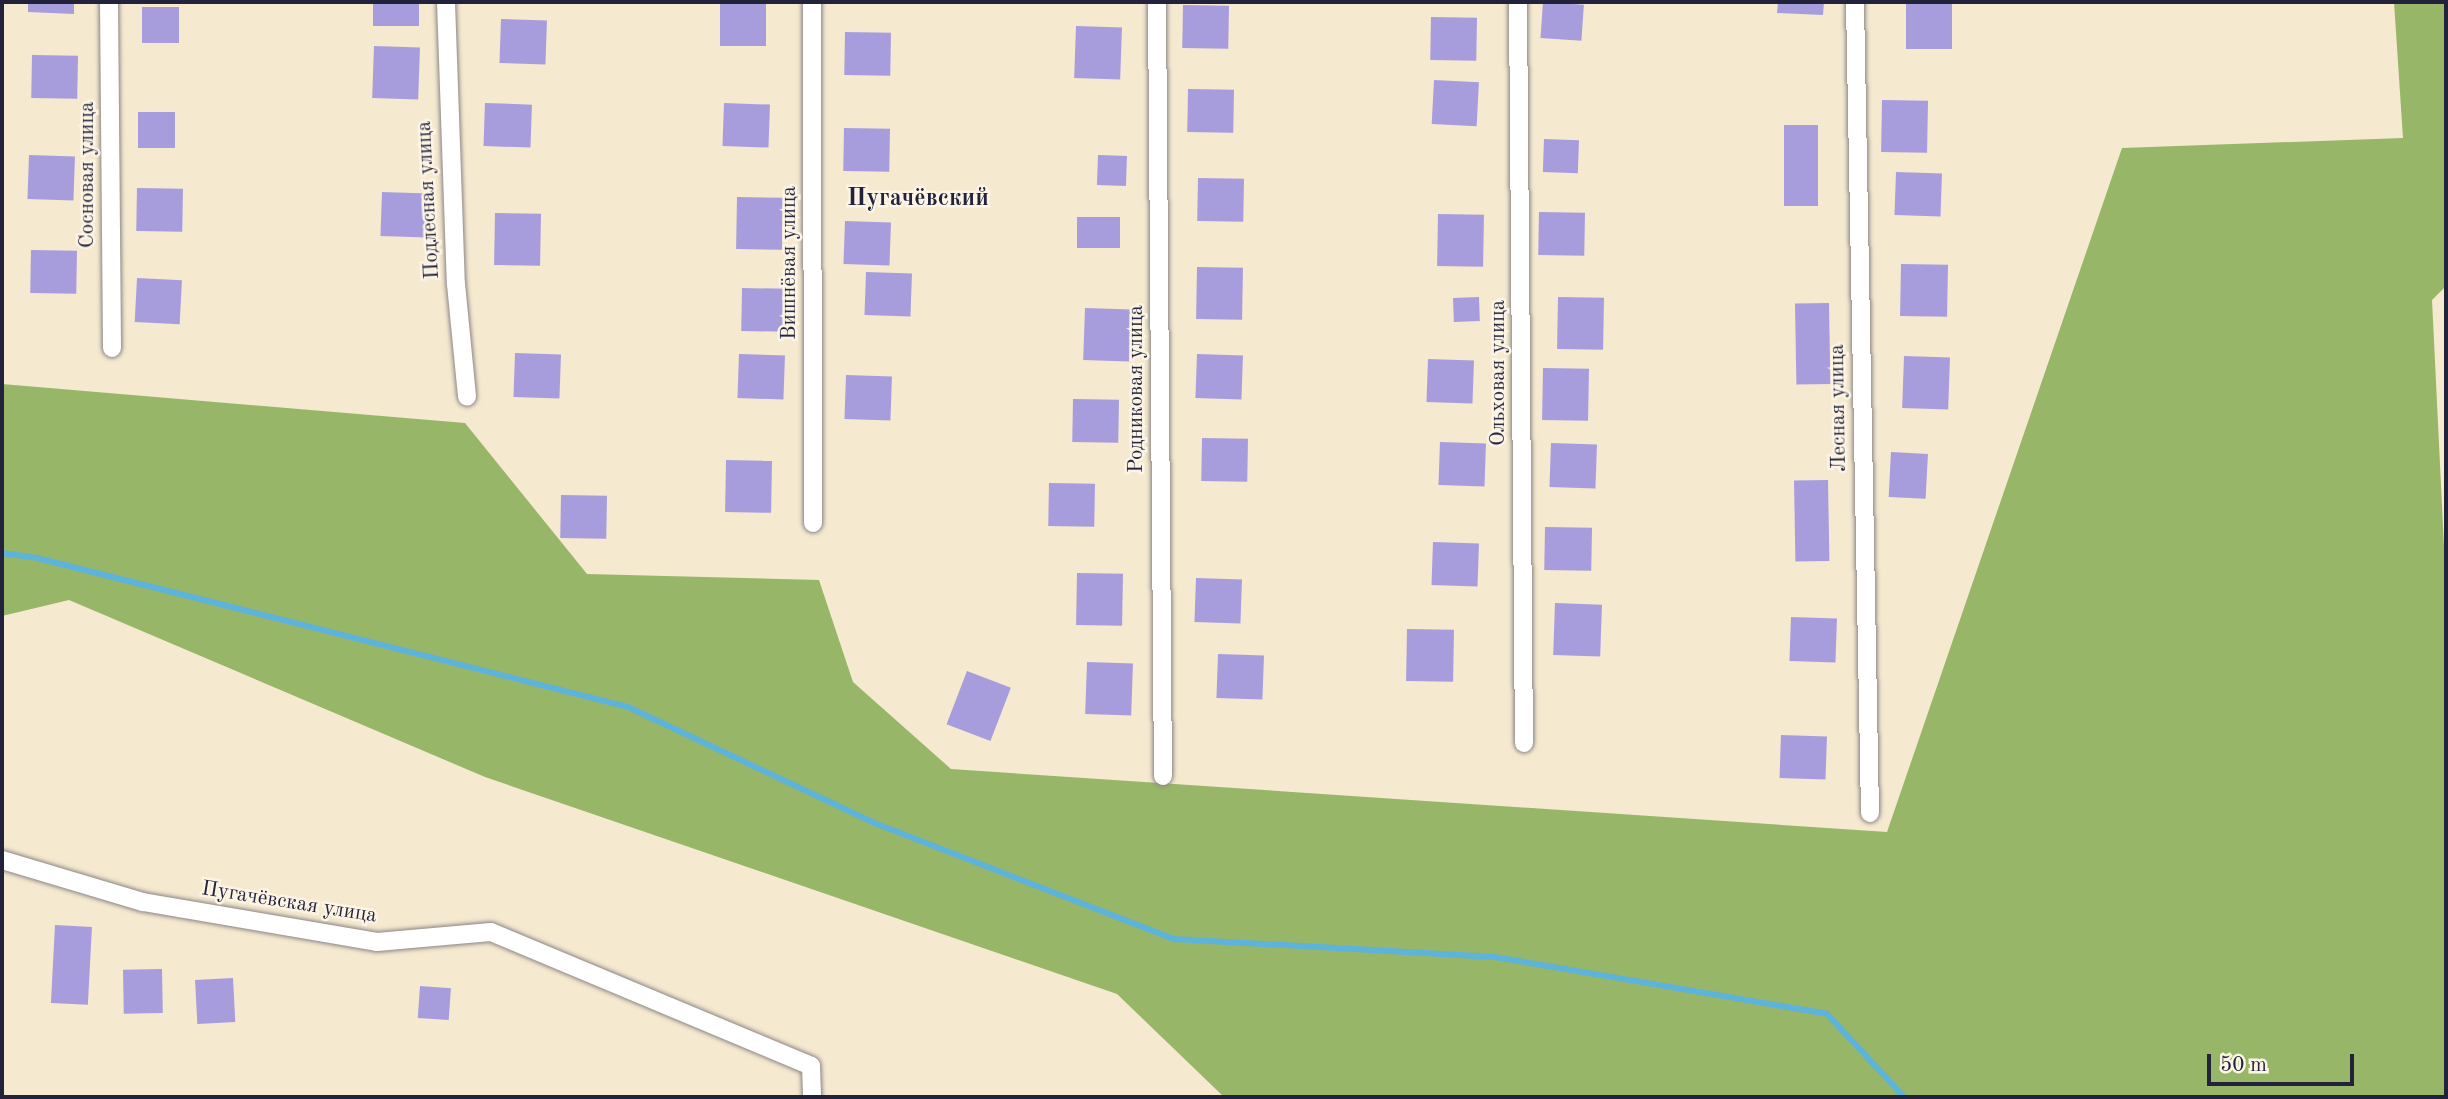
<!DOCTYPE html>
<html>
<head>
<meta charset="utf-8">
<style>
	body { margin:0 }
	#map { position:relative; width:2448px; height:1099px; overflow:hidden; background:#f5e9d0; font-family:"Old Standard TT",serif }
	div>[style] { position:absolute }
	[style*='--x'] { left:calc(var(--x)*1px); top:calc(var(--y)*1px); width:calc(var(--w)*1px); rotate:calc(var(--a)*1deg) }
	.forest>* { inset:0; background:#97b668 }
	.stream>* { height:6px; margin:-3px; padding:0 3px; transform-origin:3px; border-radius:3px; background:#5db3da }
	.building>* { inset:0; background:#a79ddd; transform-origin:0 0 }
	.roads { filter:drop-shadow(0 0 2px #8c8686) drop-shadow(0 0 2px #8c8686) }
	.street>* { height:18px; margin:-9px; padding:0 9px; transform-origin:9px; border-radius:9px; background:#fff }
	span { translate:-50% -50%; white-space:nowrap; text-align:center; line-height:1.15; -webkit-text-stroke:5px #fcf5e5; paint-order:stroke }
	.street-label { font-size:21px; color:#22223b }
	.quarter-label { font-size:24px; color:#22223b; font-weight:700 }
	.frame { position:absolute; inset:0; border:4px solid #22223b; pointer-events:none }
	.scale { position:absolute; left:2207px; top:1054px; width:147px; height:32px; box-sizing:border-box; border:4px solid #22223b; border-top:0; padding-left:9px; font-size:21px; line-height:24px; white-space:nowrap; color:#22223b; -webkit-text-stroke:5px #fcf5e5; paint-order:stroke }
</style>
</head>
<body>
<div id="map">
	<div class="forest">
		<div style="clip-path:polygon(2394px 2px,2446px 2px,2446px 286px,2432px 300px,2446px 588px,2446px 1097px,1224px 1097px,1117px 994px,485px 777px,69px 600px,2px 616px,2px 384px,465px 423px,587px 574px,819px 580px,853px 682px,951px 769px,1887px 832px,2122px 148px,2403px 138px)"></div>
	</div>
	<div class="stream">
		<div style="--x:2;--y:553;--w:35;--a:8"></div>
		<div style="--x:37;--y:558;--w:609;--a:14.15"></div>
		<div style="--x:628;--y:707;--w:270;--a:25.2"></div>
		<div style="--x:872;--y:822;--w:324;--a:21.2"></div>
		<div style="--x:1174;--y:939;--w:322;--a:3.2"></div>
		<div style="--x:1495;--y:957;--w:337;--a:9.7"></div>
		<div style="--x:1827;--y:1014;--w:113;--a:47.1"></div>
	</div>
	<div class="building">
		<div style="clip-path:polygon(28px 2px,74px 2px,74px 14px,28px 12px)"></div>
		<div style="left:373px;top:2px;width:46px;height:24px"></div>
		<div style="left:720px;top:2px;width:46px;height:44px"></div>
		<div style="left:1543px;top:2px;width:41px;height:36px;rotate:4deg"></div>
		<div style="clip-path:polygon(1778px 2px,1824px 2px,1823px 15px,1777px 13px)"></div>
		<div style="left:1906px;top:2px;width:46px;height:47px"></div>
		<div style="left:1183px;top:5px;width:46px;height:43px;rotate:1deg"></div>
		<div style="left:142px;top:7px;width:37px;height:36px"></div>
		<div style="left:1431px;top:17px;width:46px;height:43px;rotate:1deg"></div>
		<div style="left:501px;top:19px;width:46px;height:44px;rotate:2deg"></div>
		<div style="left:1076px;top:26px;width:46px;height:52px;rotate:2deg"></div>
		<div style="left:845px;top:32px;width:46px;height:43px;rotate:1deg"></div>
		<div style="left:374px;top:46px;width:46px;height:52px;rotate:2deg"></div>
		<div style="left:32px;top:55px;width:46px;height:43px;rotate:1deg"></div>
		<div style="left:1434px;top:80px;width:45px;height:44px;rotate:3deg"></div>
		<div style="left:1188px;top:89px;width:46px;height:43px;rotate:1deg"></div>
		<div style="left:1882px;top:100px;width:46px;height:52px;rotate:1deg"></div>
		<div style="left:485px;top:103px;width:47px;height:43px;rotate:2deg"></div>
		<div style="left:724px;top:103px;width:46px;height:43px;rotate:2deg"></div>
		<div style="left:138px;top:112px;width:37px;height:36px"></div>
		<div style="left:1784px;top:125px;width:34px;height:81px"></div>
		<div style="left:844px;top:128px;width:46px;height:43px;rotate:1deg"></div>
		<div style="left:1544px;top:139px;width:35px;height:33px;rotate:2deg"></div>
		<div style="left:29px;top:155px;width:46px;height:44px;rotate:2deg"></div>
		<div style="left:1098px;top:155px;width:29px;height:30px;rotate:2deg"></div>
		<div style="left:1896px;top:172px;width:46px;height:43px;rotate:2deg"></div>
		<div style="left:1198px;top:178px;width:46px;height:43px;rotate:1deg"></div>
		<div style="left:137px;top:188px;width:46px;height:43px;rotate:1deg"></div>
		<div style="left:382px;top:192px;width:46px;height:44px;rotate:2deg"></div>
		<div style="left:737px;top:197px;width:46px;height:52px;rotate:1deg"></div>
		<div style="left:1539px;top:212px;width:46px;height:43px;rotate:1deg"></div>
		<div style="left:495px;top:213px;width:46px;height:52px;rotate:1deg"></div>
		<div style="left:1438px;top:214px;width:46px;height:52px;rotate:1deg"></div>
		<div style="left:1077px;top:217px;width:43px;height:31px"></div>
		<div style="left:845px;top:221px;width:46px;height:43px;rotate:2deg"></div>
		<div style="left:31px;top:250px;width:46px;height:43px;rotate:1deg"></div>
		<div style="left:1901px;top:264px;width:47px;height:52px;rotate:1deg"></div>
		<div style="left:1197px;top:267px;width:46px;height:52px;rotate:1deg"></div>
		<div style="left:866px;top:272px;width:46px;height:43px;rotate:2deg"></div>
		<div style="left:137px;top:278px;width:45px;height:44px;rotate:3deg"></div>
		<div style="left:742px;top:288px;width:46px;height:43px;rotate:1deg"></div>
		<div style="left:1479px;top:297px;width:24px;height:26px;rotate:88deg"></div>
		<div style="left:1558px;top:297px;width:46px;height:52px;rotate:1deg"></div>
		<div style="left:1829px;top:303px;width:81px;height:34px;rotate:89deg"></div>
		<div style="left:1085px;top:308px;width:46px;height:52px;rotate:2deg"></div>
		<div style="left:515px;top:353px;width:46px;height:44px;rotate:2deg"></div>
		<div style="left:739px;top:354px;width:46px;height:44px;rotate:2deg"></div>
		<div style="left:1197px;top:354px;width:46px;height:44px;rotate:2deg"></div>
		<div style="left:1904px;top:356px;width:46px;height:52px;rotate:2deg"></div>
		<div style="left:1428px;top:359px;width:46px;height:43px;rotate:2deg"></div>
		<div style="left:1543px;top:368px;width:46px;height:52px;rotate:1deg"></div>
		<div style="left:846px;top:375px;width:46px;height:44px;rotate:2deg"></div>
		<div style="left:1073px;top:399px;width:46px;height:43px;rotate:1deg"></div>
		<div style="left:1202px;top:438px;width:46px;height:43px;rotate:1deg"></div>
		<div style="left:1440px;top:442px;width:46px;height:43px;rotate:2deg"></div>
		<div style="left:1551px;top:443px;width:46px;height:44px;rotate:2deg"></div>
		<div style="left:1891px;top:452px;width:37px;height:45px;rotate:3deg"></div>
		<div style="left:726px;top:460px;width:46px;height:52px;rotate:1deg"></div>
		<div style="left:1828px;top:480px;width:81px;height:34px;rotate:89deg"></div>
		<div style="left:1049px;top:483px;width:46px;height:43px;rotate:1deg"></div>
		<div style="left:561px;top:495px;width:46px;height:43px;rotate:1deg"></div>
		<div style="left:1545px;top:527px;width:47px;height:43px;rotate:1deg"></div>
		<div style="left:1433px;top:542px;width:46px;height:43px;rotate:2deg"></div>
		<div style="left:1077px;top:573px;width:46px;height:52px;rotate:1deg"></div>
		<div style="left:1196px;top:578px;width:46px;height:44px;rotate:2deg"></div>
		<div style="left:1555px;top:603px;width:47px;height:52px;rotate:2deg"></div>
		<div style="left:1791px;top:617px;width:46px;height:44px;rotate:2deg"></div>
		<div style="left:1407px;top:629px;width:47px;height:52px;rotate:1deg"></div>
		<div style="left:1218px;top:654px;width:46px;height:44px;rotate:2deg"></div>
		<div style="left:1087px;top:662px;width:46px;height:52px;rotate:2deg"></div>
		<div style="left:967px;top:671px;width:47px;height:57px;rotate:21deg"></div>
		<div style="left:1781px;top:735px;width:46px;height:43px;rotate:2deg"></div>
		<div style="left:55px;top:925px;width:37px;height:78px;rotate:3deg"></div>
		<div style="left:162px;top:969px;width:44px;height:39px;rotate:89deg"></div>
		<div style="left:233px;top:978px;width:44px;height:38px;rotate:87deg"></div>
		<div style="left:420px;top:986px;width:31px;height:32px;rotate:4deg"></div>
	</div>
	<div class="roads">
		<div class="street">
			<div style="--x:109;--y:2;--w:346;--a:89.5"></div>
			<div style="--x:446;--y:2;--w:282;--a:88"></div>
			<div style="--x:456;--y:284;--w:113;--a:84.4"></div>
			<div style="--x:812;--y:2;--w:521;--a:89.89"></div>
			<div style="--x:1157;--y:2;--w:774;--a:89.56"></div>
			<div style="--x:1518;--y:2;--w:741;--a:89.54"></div>
			<div style="--x:1855;--y:2;--w:811;--a:88.94"></div>
			<div style="--x:2;--y:860;--w:147;--a:16.6"></div>
			<div style="--x:143;--y:902;--w:237;--a:9.7"></div>
			<div style="--x:377;--y:942;--w:114;--a:-5"></div>
			<div style="--x:491;--y:932;--w:347;--a:22.7"></div>
			<div style="--x:811;--y:1066;--w:31;--a:88"></div>
		</div>
	</div>
	<div class="street-label">
		<span style="left:88px;top:175px;rotate:-90deg">Сосновая улица</span>
		<span style="left:429px;top:200px;rotate:-93deg">Подлесная улица</span>
		<span style="left:790px;top:263px;rotate:-90deg">Вишнёвая улица</span>
		<span style="left:1499px;top:373px;rotate:-90deg">Ольховая улица</span>
		<span style="left:1137px;top:389px;rotate:-90deg">Родниковая улица</span>
		<span style="left:1839px;top:408px;rotate:-91deg">Лесная улица</span>
		<span style="left:289px;top:903px;rotate:9deg">Пугачёвская улица</span>
	</div>
	<div class="quarter-label">
		<span style="left:918px;top:200px">Пугачёвский</span>
	</div>
	<div class="frame"></div>
	<div class="scale">50 m</div>
</div>
</body>
</html>
